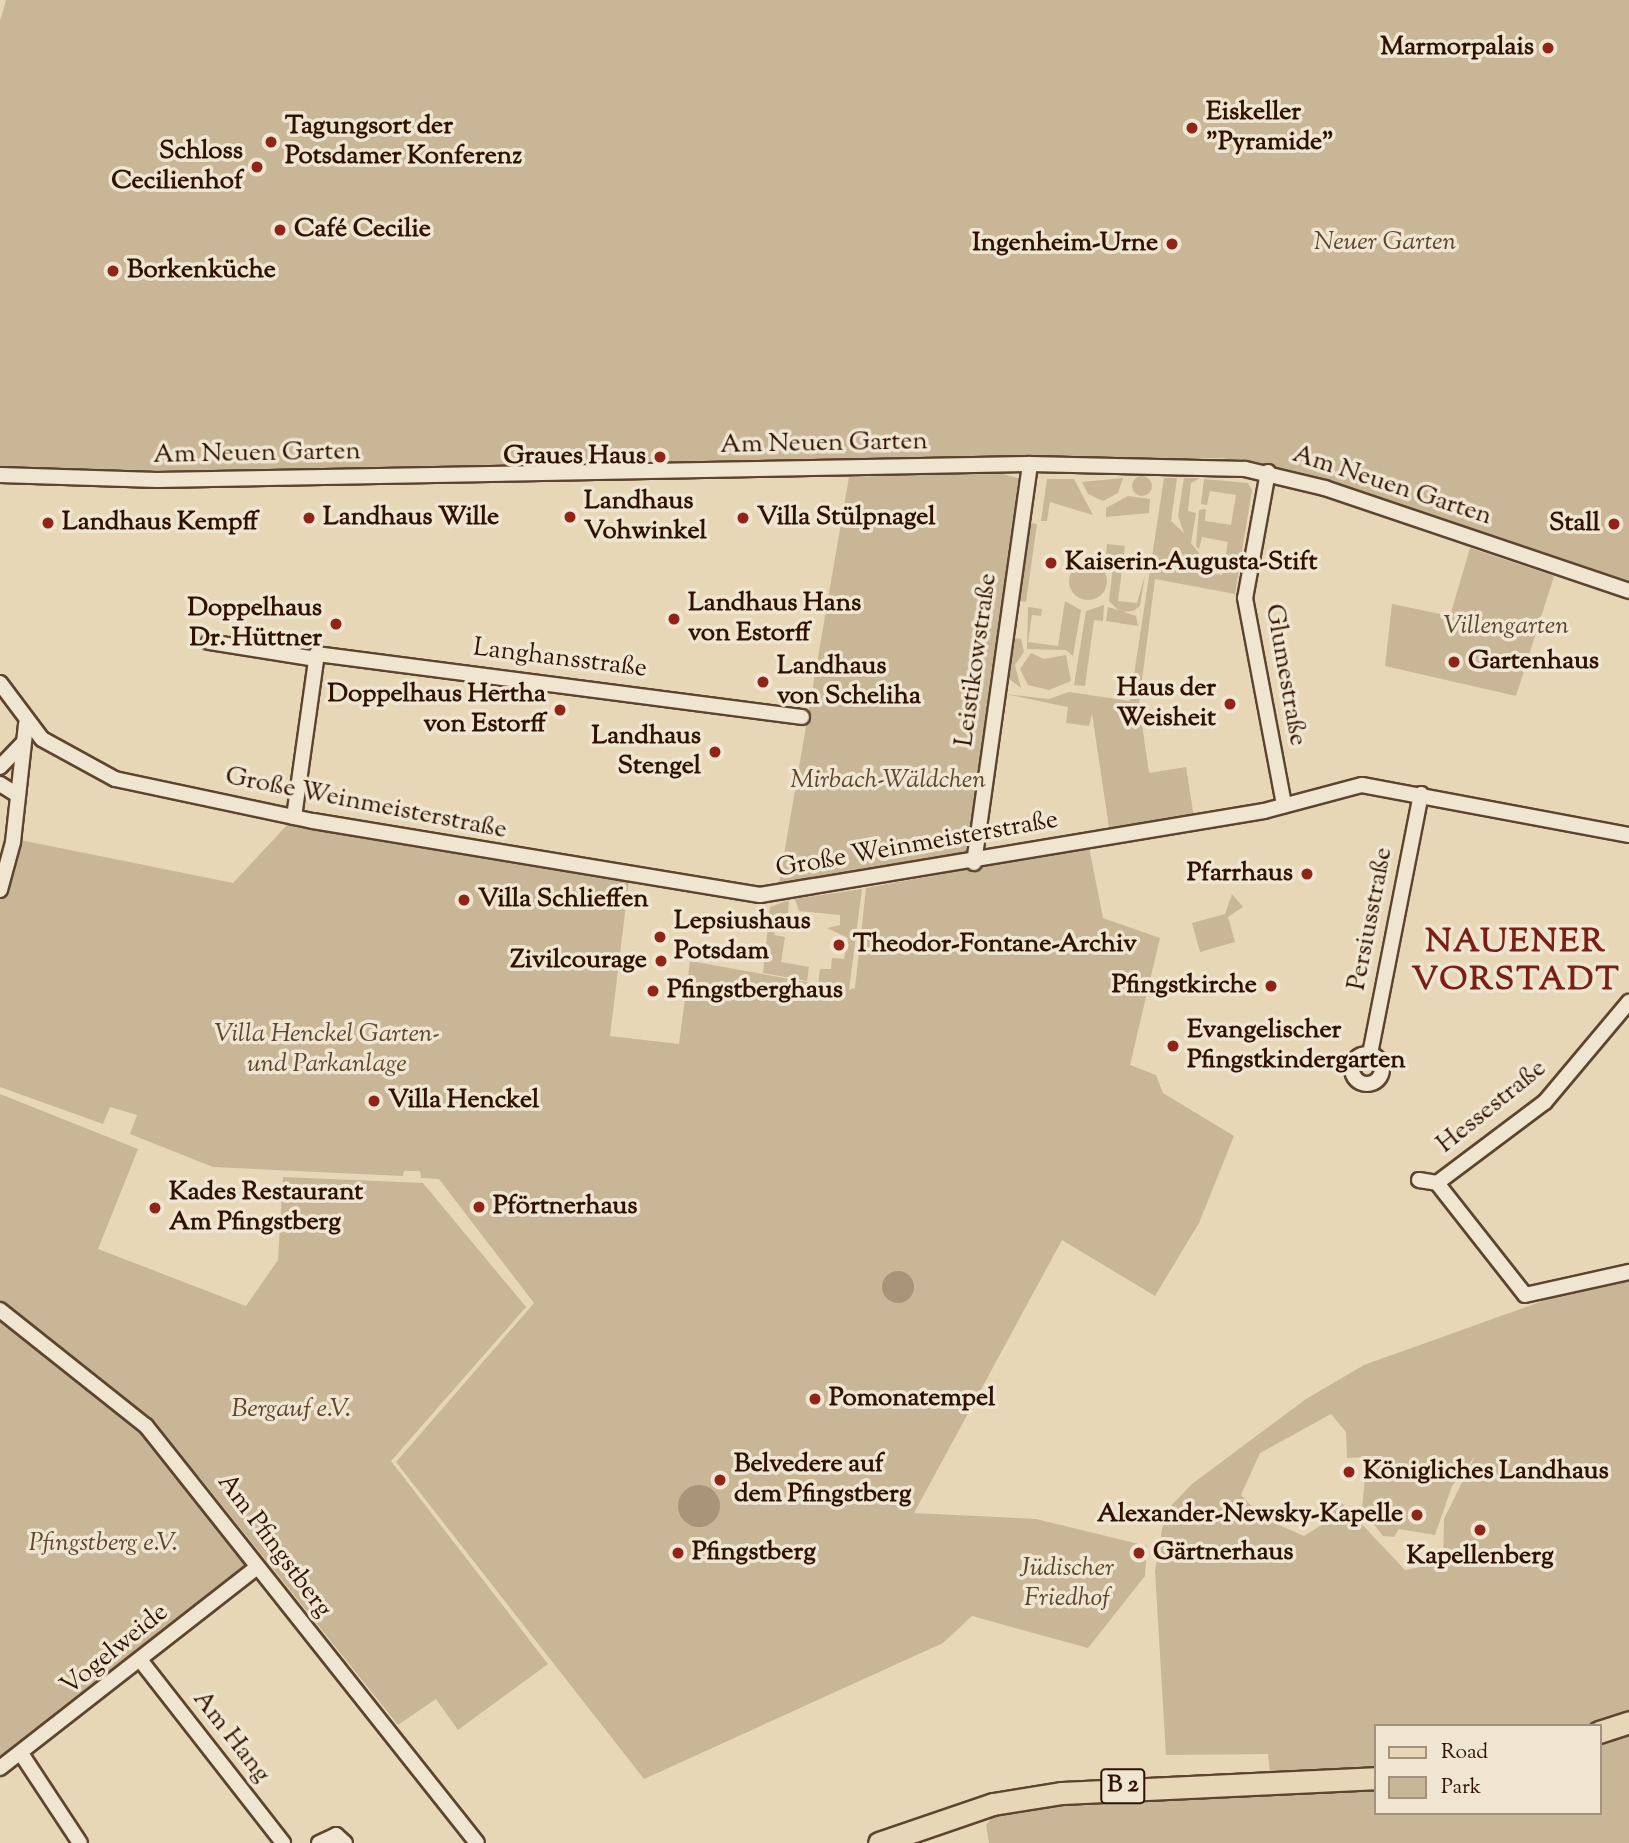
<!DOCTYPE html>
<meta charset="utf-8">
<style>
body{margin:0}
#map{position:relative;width:1629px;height:1843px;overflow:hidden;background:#e7d7b6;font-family:"Sorts Mill Goudy",serif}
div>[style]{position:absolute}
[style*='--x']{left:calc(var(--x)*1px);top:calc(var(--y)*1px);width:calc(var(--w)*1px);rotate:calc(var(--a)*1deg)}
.green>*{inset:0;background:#c8b697}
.round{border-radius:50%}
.water>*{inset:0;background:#a89478}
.roads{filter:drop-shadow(2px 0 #5d442e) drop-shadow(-2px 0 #5d442e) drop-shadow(0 2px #5d442e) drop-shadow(0 -2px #5d442e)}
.street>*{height:14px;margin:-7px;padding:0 7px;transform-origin:7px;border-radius:7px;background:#efe5d0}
.street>.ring{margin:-7px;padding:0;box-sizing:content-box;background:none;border:14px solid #efe5d0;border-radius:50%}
.primary>*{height:21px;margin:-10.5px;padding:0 10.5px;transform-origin:10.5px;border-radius:10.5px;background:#e7d7b6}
.dots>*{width:19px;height:19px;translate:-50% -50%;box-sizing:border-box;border:4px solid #efe5d0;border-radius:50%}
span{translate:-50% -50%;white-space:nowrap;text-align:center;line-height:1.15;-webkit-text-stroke:7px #efe5d0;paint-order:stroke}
.shield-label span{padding:2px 5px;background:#efe5d0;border:2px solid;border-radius:5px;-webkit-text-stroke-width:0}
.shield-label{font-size:24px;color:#2f1300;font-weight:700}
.poi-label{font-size:26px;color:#2f1300;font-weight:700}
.right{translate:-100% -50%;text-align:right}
.left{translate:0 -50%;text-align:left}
.park-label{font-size:26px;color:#5d442d;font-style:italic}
.street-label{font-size:26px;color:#2f1300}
.district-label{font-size:33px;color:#7a1f14;font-weight:700;letter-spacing:2px}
.legend{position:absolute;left:1374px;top:1724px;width:228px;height:91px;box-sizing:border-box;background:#efe5d0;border:2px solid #a2917d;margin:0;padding:9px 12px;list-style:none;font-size:21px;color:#2f1300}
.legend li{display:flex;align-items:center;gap:14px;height:35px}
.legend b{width:35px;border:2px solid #a2917d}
</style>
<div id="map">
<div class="green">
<div style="clip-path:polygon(6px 0,1629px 0,1629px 581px,1326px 479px,1223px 458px,150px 477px,0 468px,0 21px)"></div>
<div style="clip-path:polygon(996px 472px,1021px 479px,968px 857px,777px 895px,849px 477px)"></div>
<div class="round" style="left:1132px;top:476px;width:20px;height:20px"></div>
<div style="clip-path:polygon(1123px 478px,1118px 493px,1103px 501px,1088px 494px,1082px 482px)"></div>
<div style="clip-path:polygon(1164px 478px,1177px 478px,1171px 521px,1184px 533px,1178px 516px,1184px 478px,1200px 478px,1191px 483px,1188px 511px,1196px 513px,1191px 543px,1199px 553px,1196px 571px,1222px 575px,1228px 542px,1202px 537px,1199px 549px,1196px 546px,1199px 510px,1206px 509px,1205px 521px,1231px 525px,1236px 495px,1210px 491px,1207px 505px,1201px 504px,1204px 479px,1248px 483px,1252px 490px,1235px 594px,1155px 579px,1139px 703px,1149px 773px,1186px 767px,1194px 818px,1110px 834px,1092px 714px,1089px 726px,1066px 723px,1068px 707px,1005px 694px,1049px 699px,1069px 692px,1130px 701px)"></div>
<div style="clip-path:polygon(1047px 479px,1074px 479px,1093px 515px,1050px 502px,1047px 521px,1041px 521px)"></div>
<div style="clip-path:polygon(1128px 496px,1150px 499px,1149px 513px,1106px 517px,1106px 508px)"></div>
<div style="clip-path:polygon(1031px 523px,1037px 524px,1026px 602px,1019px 601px)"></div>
<div style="clip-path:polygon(1107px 544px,1125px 546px,1118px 601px,1137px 603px,1145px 575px,1140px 606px,1133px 611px,1120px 612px,1109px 601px,1114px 558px,1106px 554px)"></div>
<div style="clip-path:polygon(1470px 548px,1554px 576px,1516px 696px,1385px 666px,1392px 604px,1450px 616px)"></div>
<div class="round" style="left:1069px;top:562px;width:38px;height:38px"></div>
<div style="clip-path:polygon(1065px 601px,1081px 610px,1073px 656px,1066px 650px,1027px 649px,1028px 607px,1042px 609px,1041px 616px,1032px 615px,1028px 642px,1058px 646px)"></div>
<div style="clip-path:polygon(1104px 605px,1103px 621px,1094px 620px,1085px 686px,1074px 685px,1086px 611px)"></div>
<div style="clip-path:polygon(1108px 607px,1136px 616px,1138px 626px,1106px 621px)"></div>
<div style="clip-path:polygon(1014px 638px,1021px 639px,1024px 652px,1015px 665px,1021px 688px,1008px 678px)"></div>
<div style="clip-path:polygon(1031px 653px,1044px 659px,1066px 655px,1071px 681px,1049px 690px,1028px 685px,1020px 669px)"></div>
<div style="clip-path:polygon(288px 824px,629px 880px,610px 1036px,679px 1044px,690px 961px,818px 984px,820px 969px,831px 969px,832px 958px,844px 959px,848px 938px,827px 928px,840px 925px,840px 915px,799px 911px,795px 899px,862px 889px,849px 990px,855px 988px,866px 888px,1089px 847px,1103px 918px,1160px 938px,1130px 1065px,1156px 1075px,1163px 1093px,1234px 1136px,1199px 1223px,1155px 1296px,1062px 1240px,914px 1513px,1036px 1519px,1147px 1546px,1145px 1576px,1088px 1648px,972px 1616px,943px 1643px,644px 1779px,396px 1462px,534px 1303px,439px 1179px,421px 1178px,420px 1171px,404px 1171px,403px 1176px,213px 1167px,130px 1134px,137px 1115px,110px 1107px,103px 1124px,0 1087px,0 897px,20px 840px,233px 883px)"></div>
<div style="clip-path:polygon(1232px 894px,1243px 907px,1228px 917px,1235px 942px,1200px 952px,1192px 923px,1225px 914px)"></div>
<div style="clip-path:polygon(789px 900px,787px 927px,776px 925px,774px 935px,785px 937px,781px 962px,809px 967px,807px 981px,763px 973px,770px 907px)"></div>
<div style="clip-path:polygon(0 1094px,138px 1149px,98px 1249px,246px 1306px,278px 1260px,283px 1177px,423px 1183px,526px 1307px,391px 1461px,548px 1664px,458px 1730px,436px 1699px,398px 1725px,201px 1479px,135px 1407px,0 1306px)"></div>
<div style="clip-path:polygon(evenodd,1629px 1280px,1629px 1843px,989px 1843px,986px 1825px,1006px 1801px,1271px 1783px,1268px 1754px,1166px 1755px,1155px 1571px,1165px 1512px,1192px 1484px,1306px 1399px,1364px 1365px,1551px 1298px,1629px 1280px,1331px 1414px,1346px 1432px,1347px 1458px,1367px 1457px,1362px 1509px,1383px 1536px,1394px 1537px,1399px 1529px,1435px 1535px,1452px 1486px,1475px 1456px,1444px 1519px,1443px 1563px,1405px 1570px,1341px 1502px,1331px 1503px,1331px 1519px,1304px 1536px,1263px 1518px,1241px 1495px,1260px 1453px,1331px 1414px,1629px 1280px,1375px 1726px,1599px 1726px,1599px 1813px,1375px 1813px,1375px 1726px)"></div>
<div style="clip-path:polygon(0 1317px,125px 1416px,186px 1482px,246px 1564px,0 1756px)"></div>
</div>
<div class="water">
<div class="round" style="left:882px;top:1271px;width:32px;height:32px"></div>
<div class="round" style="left:678px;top:1485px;width:42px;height:42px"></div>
</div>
<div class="roads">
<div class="street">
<div style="--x:1268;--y:472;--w:128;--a:100.3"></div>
<div style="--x:1245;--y:598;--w:211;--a:79.3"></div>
<div style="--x:0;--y:475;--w:157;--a:1.8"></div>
<div style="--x:157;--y:480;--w:873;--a:-1.05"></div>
<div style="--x:1030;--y:464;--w:215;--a:1.3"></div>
<div style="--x:1245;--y:469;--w:82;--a:13.4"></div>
<div style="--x:1325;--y:488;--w:321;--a:18.7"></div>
<div style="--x:209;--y:642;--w:108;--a:9"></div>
<div style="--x:0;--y:683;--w:70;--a:53.1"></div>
<div style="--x:42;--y:739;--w:83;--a:28.7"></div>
<div style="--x:115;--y:779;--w:202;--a:12"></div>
<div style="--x:313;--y:821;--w:453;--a:9.4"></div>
<div style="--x:760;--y:895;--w:511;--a:-9.46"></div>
<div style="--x:1264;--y:811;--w:101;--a:-14.9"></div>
<div style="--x:1362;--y:785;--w:272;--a:10.6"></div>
<div style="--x:0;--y:767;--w:32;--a:-46"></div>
<div style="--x:0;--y:784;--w:19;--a:32"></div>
<div style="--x:294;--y:817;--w:165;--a:-82"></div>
<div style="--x:317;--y:654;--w:489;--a:7.4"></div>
<div style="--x:974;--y:863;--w:403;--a:-82"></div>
<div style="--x:0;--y:890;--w:50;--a:-74.8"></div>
<div style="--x:13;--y:842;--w:119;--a:-83.7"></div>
<div style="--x:1370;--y:1054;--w:265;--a:-78.9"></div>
<div class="ring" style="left:1352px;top:1054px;width:16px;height:16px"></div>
<div style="--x:1419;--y:1180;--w:18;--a:9"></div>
<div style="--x:1437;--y:1183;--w:142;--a:51.8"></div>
<div style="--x:1525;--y:1295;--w:107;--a:-12.5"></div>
<div style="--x:1437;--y:1183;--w:135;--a:-36.9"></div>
<div style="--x:1545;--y:1102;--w:131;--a:-50"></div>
<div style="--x:0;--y:1310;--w:186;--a:38.5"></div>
<div style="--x:146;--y:1426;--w:532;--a:51.56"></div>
<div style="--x:141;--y:1661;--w:231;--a:52"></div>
<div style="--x:22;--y:1755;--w:105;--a:56.6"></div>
<div style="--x:0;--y:1768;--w:326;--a:-38"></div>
<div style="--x:319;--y:1843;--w:19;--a:-25"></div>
<div style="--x:336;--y:1835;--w:12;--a:42"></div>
</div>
<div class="primary">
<div style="--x:1599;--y:1732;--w:32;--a:-18"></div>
<div style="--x:879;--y:1843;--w:120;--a:-18.9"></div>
<div style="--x:993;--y:1804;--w:70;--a:-9.1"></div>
<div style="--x:1062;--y:1793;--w:313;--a:-2.7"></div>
</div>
</div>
<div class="dots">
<div style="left:1548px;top:48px;background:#8f2418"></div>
<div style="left:1192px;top:128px;background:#8f2418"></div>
<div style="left:271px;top:142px;background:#8f2418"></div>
<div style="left:257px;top:167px;background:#8f2418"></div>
<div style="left:280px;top:230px;background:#8f2418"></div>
<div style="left:1172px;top:244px;background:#8f2418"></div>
<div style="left:113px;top:271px;background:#8f2418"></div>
<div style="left:660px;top:457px;background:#8f2418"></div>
<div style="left:570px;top:517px;background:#8f2418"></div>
<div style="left:309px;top:518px;background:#8f2418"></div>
<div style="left:743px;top:518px;background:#8f2418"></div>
<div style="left:48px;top:523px;background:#8f2418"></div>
<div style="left:1614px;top:524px;background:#8f2418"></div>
<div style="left:1051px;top:563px;background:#8f2418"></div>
<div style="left:674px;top:619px;background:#8f2418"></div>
<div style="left:336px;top:624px;background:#8f2418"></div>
<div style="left:1454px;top:662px;background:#8f2418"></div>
<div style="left:763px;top:682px;background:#8f2418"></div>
<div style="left:1230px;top:704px;background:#8f2418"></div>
<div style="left:560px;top:710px;background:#8f2418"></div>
<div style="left:715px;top:752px;background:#8f2418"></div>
<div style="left:1307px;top:874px;background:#8f2418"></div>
<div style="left:464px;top:900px;background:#8f2418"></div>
<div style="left:660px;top:937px;background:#8f2418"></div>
<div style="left:839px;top:945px;background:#8f2418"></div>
<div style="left:661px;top:961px;background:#8f2418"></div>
<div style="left:1271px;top:986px;background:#8f2418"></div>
<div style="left:653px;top:991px;background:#8f2418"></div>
<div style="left:1173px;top:1046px;background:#8f2418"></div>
<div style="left:374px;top:1101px;background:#8f2418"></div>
<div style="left:479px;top:1207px;background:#8f2418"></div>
<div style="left:155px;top:1208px;background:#8f2418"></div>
<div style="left:815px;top:1399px;background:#8f2418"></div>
<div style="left:1349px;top:1472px;background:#8f2418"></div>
<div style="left:720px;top:1480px;background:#8f2418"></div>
<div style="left:1417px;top:1515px;background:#8f2418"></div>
<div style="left:1480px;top:1530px;background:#8f2418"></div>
<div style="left:678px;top:1553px;background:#8f2418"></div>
<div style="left:1139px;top:1553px;background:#8f2418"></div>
</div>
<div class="shield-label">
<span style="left:1123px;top:1786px">B 2</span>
</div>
<div class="poi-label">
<span class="right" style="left:1534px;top:48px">Marmorpalais</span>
<span class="left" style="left:1206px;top:128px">Eiskeller<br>"Pyramide"</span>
<span class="left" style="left:285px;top:142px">Tagungsort der<br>Potsdamer Konferenz</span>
<span class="right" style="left:243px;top:167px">Schloss<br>Cecilienhof</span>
<span class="left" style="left:294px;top:230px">Café Cecilie</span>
<span class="right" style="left:1158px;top:244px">Ingenheim-Urne</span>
<span class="left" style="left:127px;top:271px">Borkenküche</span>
<span class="right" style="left:646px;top:457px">Graues Haus</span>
<span class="left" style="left:584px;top:517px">Landhaus<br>Vohwinkel</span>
<span class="left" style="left:323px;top:518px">Landhaus Wille</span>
<span class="left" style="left:757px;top:518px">Villa Stülpnagel</span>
<span class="left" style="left:62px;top:523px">Landhaus Kempff</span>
<span class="right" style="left:1600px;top:524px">Stall</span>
<span class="left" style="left:1065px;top:563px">Kaiserin-Augusta-Stift</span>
<span class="left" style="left:688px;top:619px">Landhaus Hans<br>von Estorff</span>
<span class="right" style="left:322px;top:624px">Doppelhaus<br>Dr. Hüttner</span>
<span class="left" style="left:1468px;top:662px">Gartenhaus</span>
<span class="left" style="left:777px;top:682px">Landhaus<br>von Scheliha</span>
<span class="right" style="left:1216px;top:704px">Haus der<br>Weisheit</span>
<span class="right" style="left:546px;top:710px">Doppelhaus Hertha<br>von Estorff</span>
<span class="right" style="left:701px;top:752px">Landhaus<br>Stengel</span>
<span class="right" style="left:1293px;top:874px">Pfarrhaus</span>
<span class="left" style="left:478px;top:900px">Villa Schlieffen</span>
<span class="left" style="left:674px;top:937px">Lepsiushaus<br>Potsdam</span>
<span class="left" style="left:853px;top:945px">Theodor-Fontane-Archiv</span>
<span class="right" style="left:647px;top:961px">Zivilcourage</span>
<span class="right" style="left:1257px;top:986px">Pfingstkirche</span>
<span class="left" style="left:667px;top:991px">Pfingstberghaus</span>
<span class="left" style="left:1187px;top:1046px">Evangelischer<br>Pfingstkindergarten</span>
<span class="left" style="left:388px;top:1101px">Villa Henckel</span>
<span class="left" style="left:169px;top:1208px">Kades Restaurant<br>Am Pfingstberg</span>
<span class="left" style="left:493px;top:1207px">Pförtnerhaus</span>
<span class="left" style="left:829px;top:1399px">Pomonatempel</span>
<span class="left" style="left:734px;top:1480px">Belvedere auf<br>dem Pfingstberg</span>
<span class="left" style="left:1363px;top:1472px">Königliches Landhaus</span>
<span class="right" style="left:1403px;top:1515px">Alexander-Newsky-Kapelle</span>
<span class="left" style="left:692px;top:1553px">Pfingstberg</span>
<span class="left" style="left:1153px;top:1553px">Gärtnerhaus</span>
<span style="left:1480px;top:1557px">Kapellenberg</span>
</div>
<div class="park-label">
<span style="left:1385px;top:243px">Neuer Garten</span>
<span style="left:1506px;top:627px">Villengarten</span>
<span style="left:888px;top:781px">Mirbach-Wäldchen</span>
<span style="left:327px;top:1050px">Villa Henckel Garten-<br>und Parkanlage</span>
<span style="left:291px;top:1410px">Bergauf e.V.</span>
<span style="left:103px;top:1544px">Pfingstberg e.V.</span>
<span style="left:1067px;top:1584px">Jüdischer<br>Friedhof</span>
</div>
<div class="street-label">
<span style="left:824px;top:444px;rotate:-1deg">Am Neuen Garten</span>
<span style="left:257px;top:454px;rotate:-1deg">Am Neuen Garten</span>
<span style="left:1392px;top:486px;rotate:18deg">Am Neuen Garten</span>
<span style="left:560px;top:659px;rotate:7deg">Langhansstraße</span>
<span style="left:977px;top:660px;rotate:-82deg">Leistikowstraße</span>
<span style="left:1285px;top:675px;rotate:80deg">Glumestraße</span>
<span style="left:366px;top:804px;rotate:11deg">Große Weinmeisterstraße</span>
<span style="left:917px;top:845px;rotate:-10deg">Große Weinmeisterstraße</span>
<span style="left:1371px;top:919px;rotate:-79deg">Persiusstraße</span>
<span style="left:1492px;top:1107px;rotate:-39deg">Hessestraße</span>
<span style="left:274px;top:1546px;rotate:53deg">Am Pfingstberg</span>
<span style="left:115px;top:1650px;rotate:-39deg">Vogelweide</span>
<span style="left:231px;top:1737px;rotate:52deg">Am Hang</span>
</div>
<div class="district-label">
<span style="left:1516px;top:963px">NAUENER<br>VORSTADT</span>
</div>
<ul class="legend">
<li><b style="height:9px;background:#e7d7b6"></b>Road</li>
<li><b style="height:19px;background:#c8b697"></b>Park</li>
</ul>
</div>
